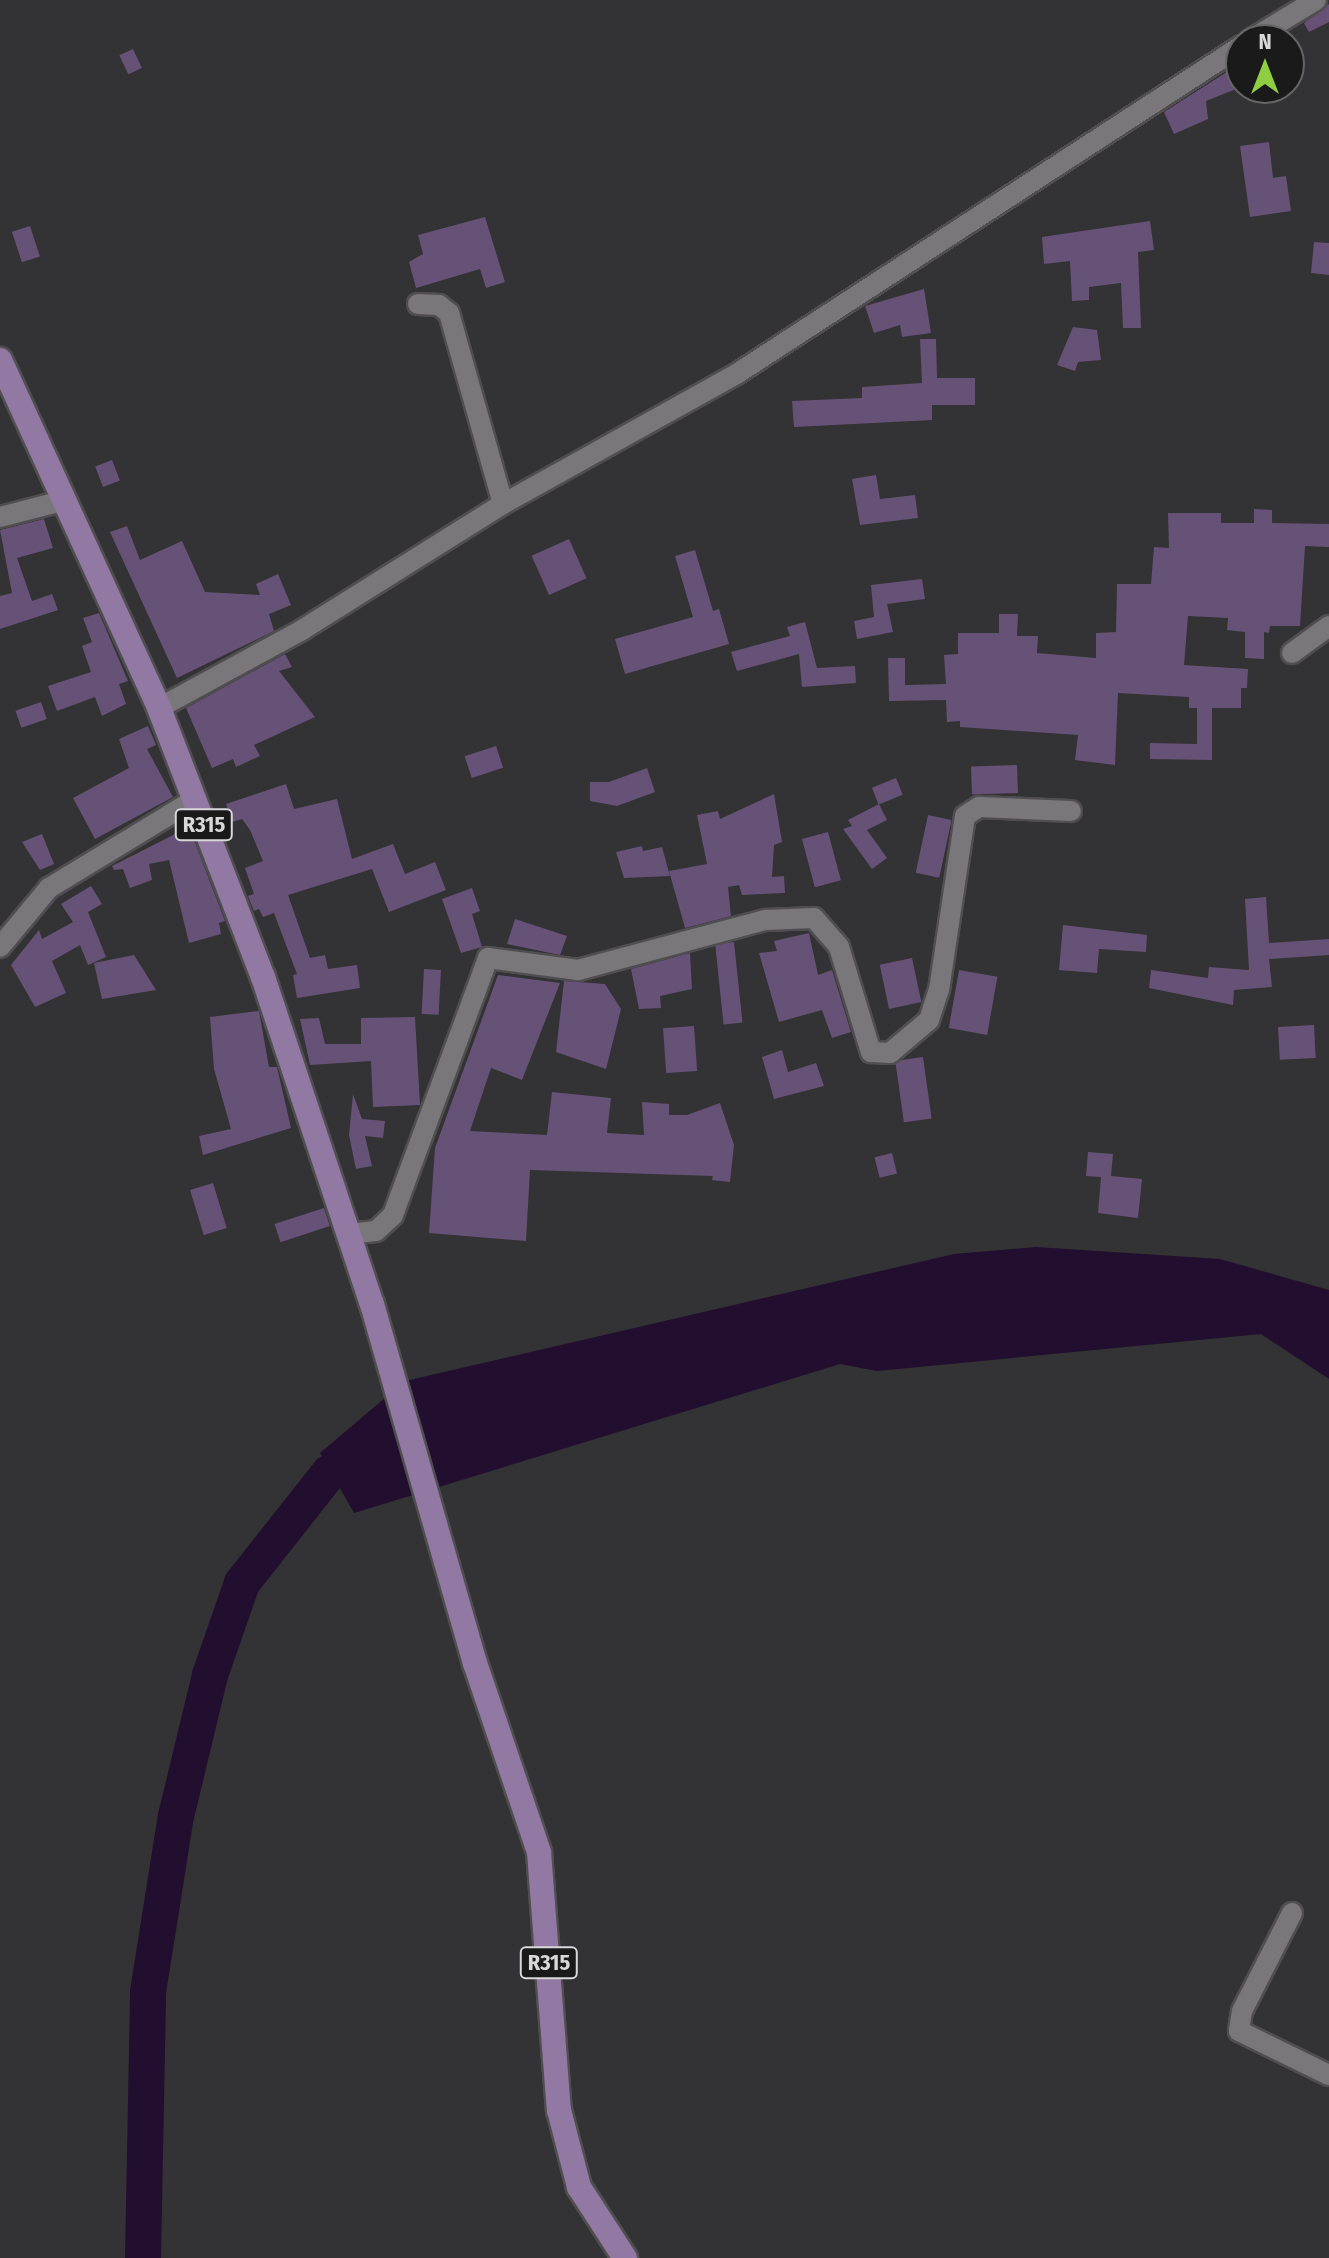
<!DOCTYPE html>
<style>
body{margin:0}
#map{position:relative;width:1329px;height:2258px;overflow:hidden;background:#333234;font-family:"Fira Sans Condensed",sans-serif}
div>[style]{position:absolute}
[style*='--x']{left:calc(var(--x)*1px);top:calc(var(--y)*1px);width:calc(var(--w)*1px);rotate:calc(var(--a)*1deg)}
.water>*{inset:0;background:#220f2f}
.river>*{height:36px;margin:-18px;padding:0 18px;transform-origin:18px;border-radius:18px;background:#220f2f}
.building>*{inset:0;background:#675277;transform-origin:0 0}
.roads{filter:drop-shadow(2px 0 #504e51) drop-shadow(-2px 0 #504e51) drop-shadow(0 2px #504e51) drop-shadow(0 -2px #504e51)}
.street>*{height:20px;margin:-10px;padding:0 10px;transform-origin:10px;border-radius:10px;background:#79777a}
.primary>*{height:24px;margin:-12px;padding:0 12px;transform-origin:12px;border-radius:12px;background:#9279a4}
span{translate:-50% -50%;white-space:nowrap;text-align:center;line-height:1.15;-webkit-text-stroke:8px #1a1a1b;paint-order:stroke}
.shield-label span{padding:2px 6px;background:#1a1a1b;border:2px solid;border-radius:6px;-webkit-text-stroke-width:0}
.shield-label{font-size:22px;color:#d9d8d9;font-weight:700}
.north{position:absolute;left:1225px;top:24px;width:80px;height:80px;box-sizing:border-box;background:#1a1a1b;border:2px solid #666667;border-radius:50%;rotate:0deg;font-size:22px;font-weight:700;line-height:32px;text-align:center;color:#d9d8d9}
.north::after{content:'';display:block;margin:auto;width:28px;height:36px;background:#8fcd42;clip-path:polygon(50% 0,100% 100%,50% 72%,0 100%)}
</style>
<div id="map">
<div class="water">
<div style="clip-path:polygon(1036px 1247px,1220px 1259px,1329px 1290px,1329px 1379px,1261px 1334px,877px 1371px,840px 1364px,354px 1513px,320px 1453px,405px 1381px,954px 1254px)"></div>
</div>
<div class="river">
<div style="--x:143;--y:2258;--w:266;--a:-88.9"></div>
<div style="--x:148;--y:1992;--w:178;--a:-81"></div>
<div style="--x:176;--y:1816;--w:145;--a:-76.4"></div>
<div style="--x:210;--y:1675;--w:97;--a:-70.8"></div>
<div style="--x:242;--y:1583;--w:140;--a:-51.7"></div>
<div style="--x:329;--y:1473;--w:48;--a:-22.2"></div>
</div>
<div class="building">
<div style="clip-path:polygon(1329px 4px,1329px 22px,1309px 32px,1304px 23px)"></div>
<div style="left:133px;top:49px;width:21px;height:15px;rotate:65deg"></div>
<div style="clip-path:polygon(1241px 63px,1241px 87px,1206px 101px,1208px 119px,1174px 134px,1164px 112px)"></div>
<div style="clip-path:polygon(1269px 142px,1273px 178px,1286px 176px,1291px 211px,1250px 217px,1240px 146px)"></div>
<div style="clip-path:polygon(485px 217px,505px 282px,486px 288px,480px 269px,416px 288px,409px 262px,423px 254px,418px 235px)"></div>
<div style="clip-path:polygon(1150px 221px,1154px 250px,1138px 252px,1141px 328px,1123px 328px,1121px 283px,1089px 287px,1089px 300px,1072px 301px,1070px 261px,1044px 264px,1042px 237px)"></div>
<div style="left:30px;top:226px;width:32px;height:19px;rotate:72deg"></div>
<div style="clip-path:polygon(1314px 242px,1329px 243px,1329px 275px,1311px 273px)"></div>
<div style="clip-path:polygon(924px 289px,931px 333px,902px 337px,900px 325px,874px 333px,865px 306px)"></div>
<div style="clip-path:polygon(1073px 327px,1097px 330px,1101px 360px,1078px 362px,1075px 371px,1057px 365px)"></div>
<div style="clip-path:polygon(920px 339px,936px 339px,937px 378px,975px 378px,975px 405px,932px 405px,932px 420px,794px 427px,792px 401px,862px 398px,862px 387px,922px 383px)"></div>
<div style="left:112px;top:460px;width:22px;height:18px;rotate:69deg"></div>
<div style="clip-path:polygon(876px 475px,880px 499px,915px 495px,918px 518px,860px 525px,852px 479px)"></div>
<div style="clip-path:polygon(1254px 509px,1272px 510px,1272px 523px,1329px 524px,1329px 547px,1305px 546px,1300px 626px,1270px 626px,1269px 633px,1264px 632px,1264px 659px,1245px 658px,1245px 632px,1227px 630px,1228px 618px,1188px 616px,1184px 665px,1248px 669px,1247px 688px,1241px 688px,1241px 708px,1212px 708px,1212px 760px,1150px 759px,1150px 743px,1197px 744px,1197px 708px,1189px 708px,1189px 697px,1118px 693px,1115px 765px,1075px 760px,1078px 735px,960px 727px,960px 721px,947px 722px,946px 700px,889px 701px,888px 658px,905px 658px,905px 685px,946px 684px,944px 655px,958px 654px,958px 633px,999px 633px,999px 614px,1018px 614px,1017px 636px,1038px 636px,1037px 653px,1096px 658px,1096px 633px,1116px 632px,1117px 584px,1151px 584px,1154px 547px,1169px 548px,1168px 513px,1221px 513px,1221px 523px,1254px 523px)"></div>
<div style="clip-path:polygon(44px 519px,53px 548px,17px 558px,32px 601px,52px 594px,58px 610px,0 629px,0 596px,12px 593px,0 530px)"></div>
<div style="clip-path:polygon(127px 526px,140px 560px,182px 541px,205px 592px,260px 595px,256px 584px,278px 574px,291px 605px,269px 614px,274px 631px,177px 678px,110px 532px)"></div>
<div style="left:569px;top:539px;width:43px;height:41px;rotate:66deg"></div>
<div style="clip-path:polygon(695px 550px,713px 611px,719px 609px,729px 644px,625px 674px,615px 639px,693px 617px,675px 556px)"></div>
<div style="clip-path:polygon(922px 579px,925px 599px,887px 604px,893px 632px,857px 639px,854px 621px,874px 617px,871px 585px)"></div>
<div style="clip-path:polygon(99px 613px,128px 681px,119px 684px,126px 704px,102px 716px,95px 697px,57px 711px,48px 686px,91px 672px,82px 646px,92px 642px,83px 618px)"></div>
<div style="clip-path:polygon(805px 622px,817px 668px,855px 666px,856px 683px,802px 687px,799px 654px,737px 671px,731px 652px,790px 636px,787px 627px)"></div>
<div style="clip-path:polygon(285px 654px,292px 667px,279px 671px,315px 717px,254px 745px,260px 756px,236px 767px,233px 759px,212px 768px,186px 708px)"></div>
<div style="left:41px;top:702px;width:18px;height:27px;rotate:71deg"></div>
<div style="clip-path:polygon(148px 726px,156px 745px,147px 749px,173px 797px,95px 839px,73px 798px,129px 768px,119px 739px)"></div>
<div style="left:496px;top:746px;width:23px;height:33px;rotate:72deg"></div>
<div style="left:1017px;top:765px;width:28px;height:46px;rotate:88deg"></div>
<div style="clip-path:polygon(647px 768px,655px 792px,617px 806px,590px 801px,590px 782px,609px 782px)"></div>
<div style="left:896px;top:778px;width:18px;height:26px;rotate:68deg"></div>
<div style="clip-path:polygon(286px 784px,294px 809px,337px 799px,352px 859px,393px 844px,405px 874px,435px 862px,446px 890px,389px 912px,372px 869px,288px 895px,310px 958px,325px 955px,328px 969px,357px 965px,360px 988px,297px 998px,293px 975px,297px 974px,274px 913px,263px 917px,259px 909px,254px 911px,248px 896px,254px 894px,245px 868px,263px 861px,250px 830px,242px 819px,232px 822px,226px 804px)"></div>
<div style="clip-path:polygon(774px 794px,782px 842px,774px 845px,772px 877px,784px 876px,785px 893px,742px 895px,739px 885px,728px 887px,731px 916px,685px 928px,669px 871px,707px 864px,697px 815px,718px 811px,720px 819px)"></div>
<div style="clip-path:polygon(879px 804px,887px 820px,867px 830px,887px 858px,872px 869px,843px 829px,852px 826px,848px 820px)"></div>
<div style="left:928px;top:815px;width:24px;height:59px;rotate:12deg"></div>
<div style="clip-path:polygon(189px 827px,225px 921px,219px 923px,221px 934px,189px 943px,169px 860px,149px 864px,152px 880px,130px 888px,123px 869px,114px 870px,112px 866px)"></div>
<div style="left:828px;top:832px;width:50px;height:27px;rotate:75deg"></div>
<div style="clip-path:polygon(42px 834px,54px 864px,40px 870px,22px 842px)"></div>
<div style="clip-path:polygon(642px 846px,643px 851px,662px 847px,670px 876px,624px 878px,616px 852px)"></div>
<div style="clip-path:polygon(91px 886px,102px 904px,88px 912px,106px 957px,88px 965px,80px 945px,52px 961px,66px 993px,35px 1007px,11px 965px,39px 930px,42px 939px,73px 922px,61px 904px)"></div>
<div style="clip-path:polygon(472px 888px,480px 911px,472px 914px,482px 947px,461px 953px,442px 899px)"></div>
<div style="clip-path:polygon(1266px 897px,1269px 943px,1329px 939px,1329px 955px,1269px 959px,1272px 987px,1234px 990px,1233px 1005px,1149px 988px,1151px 970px,1208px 978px,1209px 967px,1249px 970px,1245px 899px)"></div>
<div style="clip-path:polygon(515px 919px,567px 936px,560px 955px,507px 944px)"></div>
<div style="clip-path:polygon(1063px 925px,1147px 935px,1146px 952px,1099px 949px,1097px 973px,1059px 970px)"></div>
<div style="clip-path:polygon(809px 933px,818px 975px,832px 970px,851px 1032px,832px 1038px,822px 1010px,779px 1022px,759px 953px,777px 951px,774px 941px)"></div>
<div style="left:734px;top:942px;width:81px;height:19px;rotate:84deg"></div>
<div style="clip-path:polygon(690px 953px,692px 989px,660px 996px,661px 1008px,639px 1009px,631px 969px)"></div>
<div style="clip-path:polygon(134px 955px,156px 990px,102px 999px,94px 963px)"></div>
<div style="left:912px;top:958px;width:45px;height:33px;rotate:78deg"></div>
<div style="left:424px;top:969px;width:17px;height:45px;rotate:3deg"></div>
<div style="left:959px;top:970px;width:39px;height:59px;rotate:10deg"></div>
<div style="clip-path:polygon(498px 975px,560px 983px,522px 1080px,491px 1068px,470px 1131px,547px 1135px,552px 1092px,611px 1098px,607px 1133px,644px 1135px,642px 1102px,669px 1104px,669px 1115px,687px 1115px,720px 1103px,734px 1145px,730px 1182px,712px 1180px,713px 1176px,530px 1170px,526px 1241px,429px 1233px,435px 1148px)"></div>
<div style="clip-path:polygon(564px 981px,605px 984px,621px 1009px,606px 1069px,556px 1052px)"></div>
<div style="clip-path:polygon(259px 1011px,269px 1067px,277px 1067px,291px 1128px,203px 1155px,199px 1136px,231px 1129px,214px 1069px,210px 1017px)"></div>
<div style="clip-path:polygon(415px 1017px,420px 1105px,373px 1107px,371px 1061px,310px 1065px,300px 1019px,319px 1018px,325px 1044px,361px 1044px,361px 1018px)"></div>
<div style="left:1314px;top:1025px;width:33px;height:36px;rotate:87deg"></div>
<div style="left:694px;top:1026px;width:45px;height:31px;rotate:86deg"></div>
<div style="clip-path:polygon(782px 1050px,788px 1072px,816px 1063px,824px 1086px,774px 1099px,762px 1057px)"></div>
<div style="left:923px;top:1057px;width:62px;height:28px;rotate:82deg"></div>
<div style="clip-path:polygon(353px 1094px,362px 1119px,385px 1121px,383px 1138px,365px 1136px,372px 1166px,356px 1169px,349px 1135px)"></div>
<div style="clip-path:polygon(1088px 1152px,1113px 1154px,1111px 1176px,1142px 1179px,1138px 1218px,1098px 1213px,1101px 1177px,1086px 1176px)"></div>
<div style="left:892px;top:1153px;width:21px;height:18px;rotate:76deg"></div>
<div style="left:213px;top:1183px;width:47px;height:24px;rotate:73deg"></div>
<div style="left:324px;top:1208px;width:19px;height:52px;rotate:72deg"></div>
</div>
<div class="roads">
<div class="street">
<div style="--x:1250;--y:40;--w:77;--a:-31.2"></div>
<div style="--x:418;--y:304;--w:21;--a:3"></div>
<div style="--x:439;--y:305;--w:13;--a:39"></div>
<div style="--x:449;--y:313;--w:198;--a:74.2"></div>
<div style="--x:0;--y:517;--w:64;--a:-14.5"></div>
<div style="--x:1292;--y:653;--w:46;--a:-36.1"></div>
<div style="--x:159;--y:708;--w:163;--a:-28.6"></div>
<div style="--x:302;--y:630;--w:237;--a:-32.1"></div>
<div style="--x:503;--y:504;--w:269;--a:-29.1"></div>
<div style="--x:738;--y:373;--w:600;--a:-33.03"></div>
<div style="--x:0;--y:947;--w:77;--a:-50.3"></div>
<div style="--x:49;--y:888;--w:170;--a:-31.3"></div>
<div style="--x:347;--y:1234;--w:29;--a:-6"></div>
<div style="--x:376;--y:1231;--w:23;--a:-43"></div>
<div style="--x:393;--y:1215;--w:274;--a:-69.7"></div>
<div style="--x:488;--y:958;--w:91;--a:7.6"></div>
<div style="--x:578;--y:970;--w:194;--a:-15"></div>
<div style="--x:765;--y:920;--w:49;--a:-2.3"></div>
<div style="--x:814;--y:918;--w:38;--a:49"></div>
<div style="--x:839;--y:947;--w:110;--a:73.1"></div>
<div style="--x:871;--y:1052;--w:19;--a:3"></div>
<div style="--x:890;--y:1053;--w:51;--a:-40.2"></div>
<div style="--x:929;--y:1020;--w:32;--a:-72"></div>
<div style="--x:939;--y:990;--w:176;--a:-81.5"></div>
<div style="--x:965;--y:816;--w:17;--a:-33"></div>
<div style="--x:979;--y:807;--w:92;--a:2.5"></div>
<div style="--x:1292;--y:1913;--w:110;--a:117"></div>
<div style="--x:1242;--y:2011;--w:20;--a:99"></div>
<div style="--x:1239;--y:2031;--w:100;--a:26.1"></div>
</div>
<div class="primary">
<div style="--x:0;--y:360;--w:383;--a:65.4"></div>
<div style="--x:159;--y:708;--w:288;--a:68.9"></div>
<div style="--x:263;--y:977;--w:345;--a:71.6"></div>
<div style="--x:372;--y:1304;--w:373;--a:74"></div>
<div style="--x:475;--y:1663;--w:200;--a:71.3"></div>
<div style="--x:539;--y:1852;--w:259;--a:85.6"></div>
<div style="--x:559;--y:2110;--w:80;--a:75.4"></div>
<div style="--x:579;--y:2187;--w:85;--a:57.1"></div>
</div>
</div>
<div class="shield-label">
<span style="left:204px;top:825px">R315</span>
<span style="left:549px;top:1963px">R315</span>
</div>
<div class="north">N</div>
</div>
